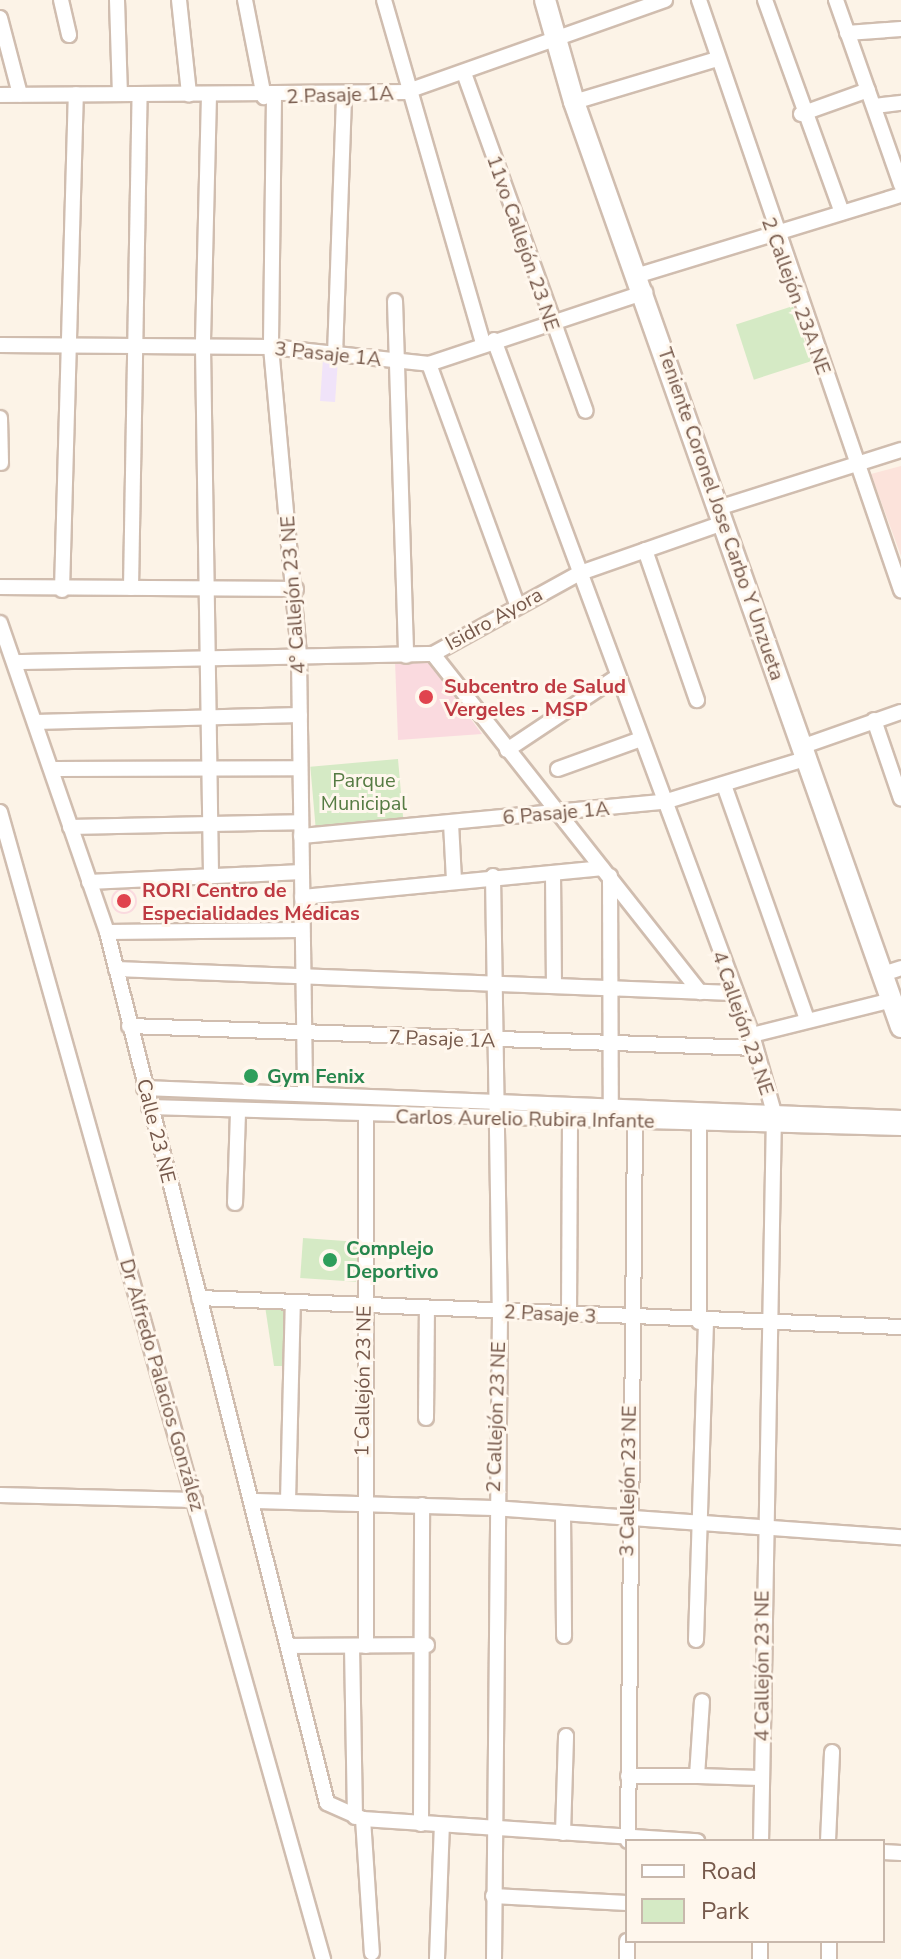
<!DOCTYPE html>
<meta charset="utf-8">
<style>
body{margin:0}
#map{position:relative;width:901px;height:1959px;overflow:hidden;background:#fcf3e7;font-family:"Nunito Sans",sans-serif}
div>[style]{position:absolute}
[style*='--x']{left:calc(var(--x)*1px);top:calc(var(--y)*1px);width:calc(var(--w)*1px);rotate:calc(var(--a)*1deg)}
.commercial>*{inset:0;background:#fce3db}
.education>*{inset:0;background:#f0e3f9;transform-origin:0 0}
.medical>*{inset:0;background:#fadadf}
.round{border-radius:50%}
.green>*{inset:0;background:#d5eac5;transform-origin:0 0}
.roads{filter:drop-shadow(2px 0 #d0bdaf) drop-shadow(-2px 0 #d0bdaf) drop-shadow(0 2px #d0bdaf) drop-shadow(0 -2px #d0bdaf)}
.street>*{height:14px;margin:-7px;padding:0 7px;transform-origin:7px;border-radius:7px;background:#fff}
.secondary>*{height:20px;margin:-10px;padding:0 10px;transform-origin:10px;border-radius:10px;background:#fff}
.dots>*{width:22px;height:22px;translate:-50% -50%;box-sizing:border-box;border:4px solid #fff7ed;border-radius:50%}
span{translate:-50% -50%;white-space:nowrap;text-align:center;line-height:1.15;-webkit-text-stroke:6px #fff7ed;paint-order:stroke}
.street-label{font-size:20px;color:#76594b}
.health-label{font-size:20px;color:#be3a42;font-weight:700}
.left{translate:0 -50%;text-align:left}
.park-label{font-size:20px;color:#567b43}
.leisure-label{font-size:20px;color:#27864d;font-weight:700}
.legend{position:absolute;left:625px;top:1839px;width:260px;height:104px;box-sizing:border-box;background:#fff7ed;border:2px solid #c8b8ac;margin:0;padding:10px 14px;list-style:none;font-size:24px;color:#76594b}
.legend li{display:flex;align-items:center;gap:16px;height:40px}
.legend b{width:40px;border:2px solid #c8b8ac}
</style>
<div id="map">
<div class="commercial">
<div style="clip-path:polygon(901px 466px,901px 556px,871px 474px)"></div>
</div>
<div class="education">
<div style="left:323px;top:359px;width:15px;height:42px;rotate:4deg"></div>
</div>
<div class="medical">
<div style="clip-path:polygon(426px 659px,482px 734px,398px 740px,395px 661px)"></div>
<div class="round" style="left:111px;top:888px;width:26px;height:26px"></div>
</div>
<div class="green">
<div style="left:793px;top:306px;width:58px;height:60px;rotate:72deg"></div>
<div style="left:398px;top:759px;width:63px;height:88px;rotate:85deg"></div>
<div style="left:303px;top:1238px;width:56px;height:40px;rotate:4deg"></div>
<div style="clip-path:polygon(265px 1306px,290px 1306px,289px 1366px,274px 1366px)"></div>
</div>
<div class="roads">
<div class="street">
<div style="--x:61;--y:0;--w:36;--a:77"></div>
<div style="--x:117;--y:0;--w:94;--a:88.2"></div>
<div style="--x:179;--y:0;--w:95;--a:83.9"></div>
<div style="--x:245;--y:0;--w:99;--a:78.9"></div>
<div style="--x:384;--y:0;--w:358;--a:73.9"></div>
<div style="--x:699;--y:0;--w:624;--a:71.1"></div>
<div style="--x:765;--y:0;--w:226;--a:70.1"></div>
<div style="--x:836;--y:0;--w:196;--a:70.6"></div>
<div style="--x:0;--y:18;--w:79;--a:75.3"></div>
<div style="--x:847;--y:33;--w:54;--a:-4.2"></div>
<div style="--x:464;--y:73;--w:359;--a:70.2"></div>
<div style="--x:0;--y:95;--w:405;--a:-0.4"></div>
<div style="--x:405;--y:92;--w:276;--a:-19.5"></div>
<div style="--x:209;--y:95;--w:252;--a:91.4"></div>
<div style="--x:203;--y:347;--w:527;--a:89.13"></div>
<div style="--x:274;--y:97;--w:250;--a:90.7"></div>
<div style="--x:271;--y:347;--w:311;--a:84.8"></div>
<div style="--x:299;--y:657;--w:437;--a:89.2"></div>
<div style="--x:574;--y:102;--w:146;--a:-16.7"></div>
<div style="--x:875;--y:106;--w:26;--a:-7"></div>
<div style="--x:801;--y:114;--w:71;--a:-19.7"></div>
<div style="--x:639;--y:275;--w:274;--a:-17"></div>
<div style="--x:395;--y:301;--w:355;--a:88.2"></div>
<div style="--x:494;--y:340;--w:741;--a:69.63"></div>
<div style="--x:752;--y:1035;--w:81;--a:74.2"></div>
<div style="--x:774;--y:1113;--w:728;--a:91.02"></div>
<div style="--x:0;--y:345;--w:271;--a:0.4"></div>
<div style="--x:271;--y:347;--w:159;--a:6.1"></div>
<div style="--x:429;--y:364;--w:228;--a:-18.4"></div>
<div style="--x:335;--y:355;--w:260;--a:-88"></div>
<div style="--x:429;--y:364;--w:257;--a:69.9"></div>
<div style="--x:0;--y:418;--w:45;--a:88.7"></div>
<div style="--x:718;--y:508;--w:192;--a:-17.6"></div>
<div style="--x:645;--y:550;--w:159;--a:70.9"></div>
<div style="--x:0;--y:587;--w:296;--a:0.4"></div>
<div style="--x:131;--y:588;--w:494;--a:-89"></div>
<div style="--x:62;--y:590;--w:496;--a:-88.4"></div>
<div style="--x:0;--y:623;--w:327;--a:70.9"></div>
<div style="--x:107;--y:932;--w:898;--a:75.82"></div>
<div style="--x:327;--y:1803;--w:39;--a:24"></div>
<div style="--x:363;--y:1819;--w:335;--a:3.8"></div>
<div style="--x:433;--y:654;--w:431;--a:51.7"></div>
<div style="--x:16;--y:662;--w:417;--a:-1.1"></div>
<div style="--x:433;--y:654;--w:168;--a:-28.9"></div>
<div style="--x:580;--y:573;--w:151;--a:-19.3"></div>
<div style="--x:874;--y:720;--w:83;--a:71.1"></div>
<div style="--x:35;--y:722;--w:265;--a:-1.5"></div>
<div style="--x:801;--y:747;--w:106;--a:-19.3"></div>
<div style="--x:507;--y:750;--w:133;--a:-33.7"></div>
<div style="--x:53;--y:769;--w:247;--a:-0.2"></div>
<div style="--x:558;--y:769;--w:88;--a:-19.9"></div>
<div style="--x:724;--y:785;--w:248;--a:70.5"></div>
<div style="--x:0;--y:812;--w:1192;--a:74.27"></div>
<div style="--x:451;--y:823;--w:57;--a:87"></div>
<div style="--x:70;--y:827;--w:231;--a:-1.2"></div>
<div style="--x:301;--y:836;--w:365;--a:-5.4"></div>
<div style="--x:664;--y:802;--w:147;--a:-17"></div>
<div style="--x:553;--y:873;--w:111;--a:89.5"></div>
<div style="--x:493;--y:876;--w:436;--a:89.1"></div>
<div style="--x:500;--y:1312;--w:647;--a:90.53"></div>
<div style="--x:610;--y:876;--w:230;--a:89.8"></div>
<div style="--x:89;--y:882;--w:213;--a:-2.7"></div>
<div style="--x:302;--y:897;--w:301;--a:-5.5"></div>
<div style="--x:107;--y:932;--w:195;--a:-0.6"></div>
<div style="--x:116;--y:969;--w:617;--a:2.23"></div>
<div style="--x:883;--y:974;--w:19;--a:-18"></div>
<div style="--x:129;--y:1026;--w:626;--a:2.01"></div>
<div style="--x:752;--y:1035;--w:144;--a:-14"></div>
<div style="--x:144;--y:1088;--w:758;--a:2.27"></div>
<div style="--x:149;--y:1107;--w:752;--a:1.6"></div>
<div style="--x:366;--y:1116;--w:530;--a:90"></div>
<div style="--x:235;--y:1203;--w:92;--a:-88.1"></div>
<div style="--x:199;--y:1298;--w:703;--a:2.37"></div>
<div style="--x:569;--y:1315;--w:196;--a:-89.7"></div>
<div style="--x:699;--y:1322;--w:199;--a:-90"></div>
<div style="--x:426;--y:1418;--w:110;--a:-89.5"></div>
<div style="--x:0;--y:1495;--w:195;--a:1.5"></div>
<div style="--x:256;--y:1501;--w:237;--a:1.7"></div>
<div style="--x:493;--y:1508;--w:409;--a:4.1"></div>
<div style="--x:288;--y:1501;--w:199;--a:-88.6"></div>
<div style="--x:563;--y:1514;--w:122;--a:89.5"></div>
<div style="--x:696;--y:1640;--w:318;--a:-88.2"></div>
<div style="--x:291;--y:1646;--w:136;--a:-0.4"></div>
<div style="--x:352;--y:1646;--w:171;--a:89"></div>
<div style="--x:628;--y:1776;--w:69;--a:0"></div>
<div style="--x:697;--y:1776;--w:75;--a:-86.2"></div>
<div style="--x:697;--y:1776;--w:64;--a:1.8"></div>
<div style="--x:363;--y:1819;--w:134;--a:86.2"></div>
<div style="--x:421;--y:1824;--w:319;--a:-89.8"></div>
<div style="--x:563;--y:1833;--w:97;--a:-88.2"></div>
<div style="--x:628;--y:1841;--w:720;--a:-89.44"></div>
<div style="--x:828;--y:1841;--w:89;--a:-87.4"></div>
<div style="--x:883;--y:1852;--w:18;--a:3"></div>
<div style="--x:493;--y:1896;--w:134;--a:3"></div>
<div style="--x:437;--y:1959;--w:134;--a:-87.9"></div>
<div style="--x:627;--y:1959;--w:18;--a:-90"></div>
<div style="--x:760;--y:1959;--w:18;--a:-90"></div>
<div style="--x:829;--y:1959;--w:18;--a:-90"></div>
</div>
<div class="secondary">
<div style="--x:545;--y:0;--w:106;--a:74.1"></div>
<div style="--x:574;--y:102;--w:981;--a:70.53"></div>
</div>
</div>
<div class="dots">
<div style="left:426px;top:697px;background:#e0444e"></div>
<div style="left:124px;top:901px;background:#e0444e"></div>
<div style="left:251px;top:1076px;background:#2e9e5b"></div>
<div style="left:330px;top:1260px;background:#2e9e5b"></div>
</div>
<div class="street-label">
<span style="left:340px;top:95px;rotate:-2deg">2 Pasaje 1A</span>
<span style="left:523px;top:243px;rotate:71deg">11vo Callejón 23 NE</span>
<span style="left:796px;top:296px;rotate:70deg">2 Callejón 23A NE</span>
<span style="left:328px;top:354px;rotate:6deg">3 Pasaje 1A</span>
<span style="left:721px;top:514px;rotate:71deg">Teniente Coronel Jose Carbo Y Unzueta</span>
<span style="left:293px;top:595px;rotate:-94deg">4° Callejón 23 NE</span>
<span style="left:494px;top:619px;rotate:-29deg">Isidro Ayora</span>
<span style="left:556px;top:813px;rotate:-5deg">6 Pasaje 1A</span>
<span style="left:743px;top:1023px;rotate:71deg">4 Callejón 23 NE</span>
<span style="left:442px;top:1039px;rotate:2deg">7 Pasaje 1A</span>
<span style="left:525px;top:1119px;rotate:1deg">Carlos Aurelio Rubira Infante</span>
<span style="left:156px;top:1131px;rotate:76deg">Calle 23 NE</span>
<span style="left:550px;top:1314px;rotate:3deg">2 Pasaje 3</span>
<span style="left:363px;top:1381px;rotate:-89deg">1 Callejón 23 NE</span>
<span style="left:162px;top:1385px;rotate:74deg">Dr Alfredo Palacios González</span>
<span style="left:496px;top:1417px;rotate:-88deg">2 Callejón 23 NE</span>
<span style="left:628px;top:1481px;rotate:-89deg">3 Callejón 23 NE</span>
<span style="left:762px;top:1666px;rotate:-90deg">4 Callejón 23 NE</span>
</div>
<div class="health-label">
<span class="left" style="left:444px;top:698px">Subcentro de Salud<br>Vergeles - MSP</span>
<span class="left" style="left:142px;top:902px">RORI Centro de<br>Especialidades Médicas</span>
</div>
<div class="park-label">
<span style="left:364px;top:792px">Parque<br>Municipal</span>
</div>
<div class="leisure-label">
<span class="left" style="left:267px;top:1076px">Gym Fenix</span>
<span class="left" style="left:346px;top:1260px">Complejo<br>Deportivo</span>
</div>
<ul class="legend">
<li><b style="height:10px;background:#fff"></b>Road</li>
<li><b style="height:22px;background:#d5eac5"></b>Park</li>
</ul>
</div>
